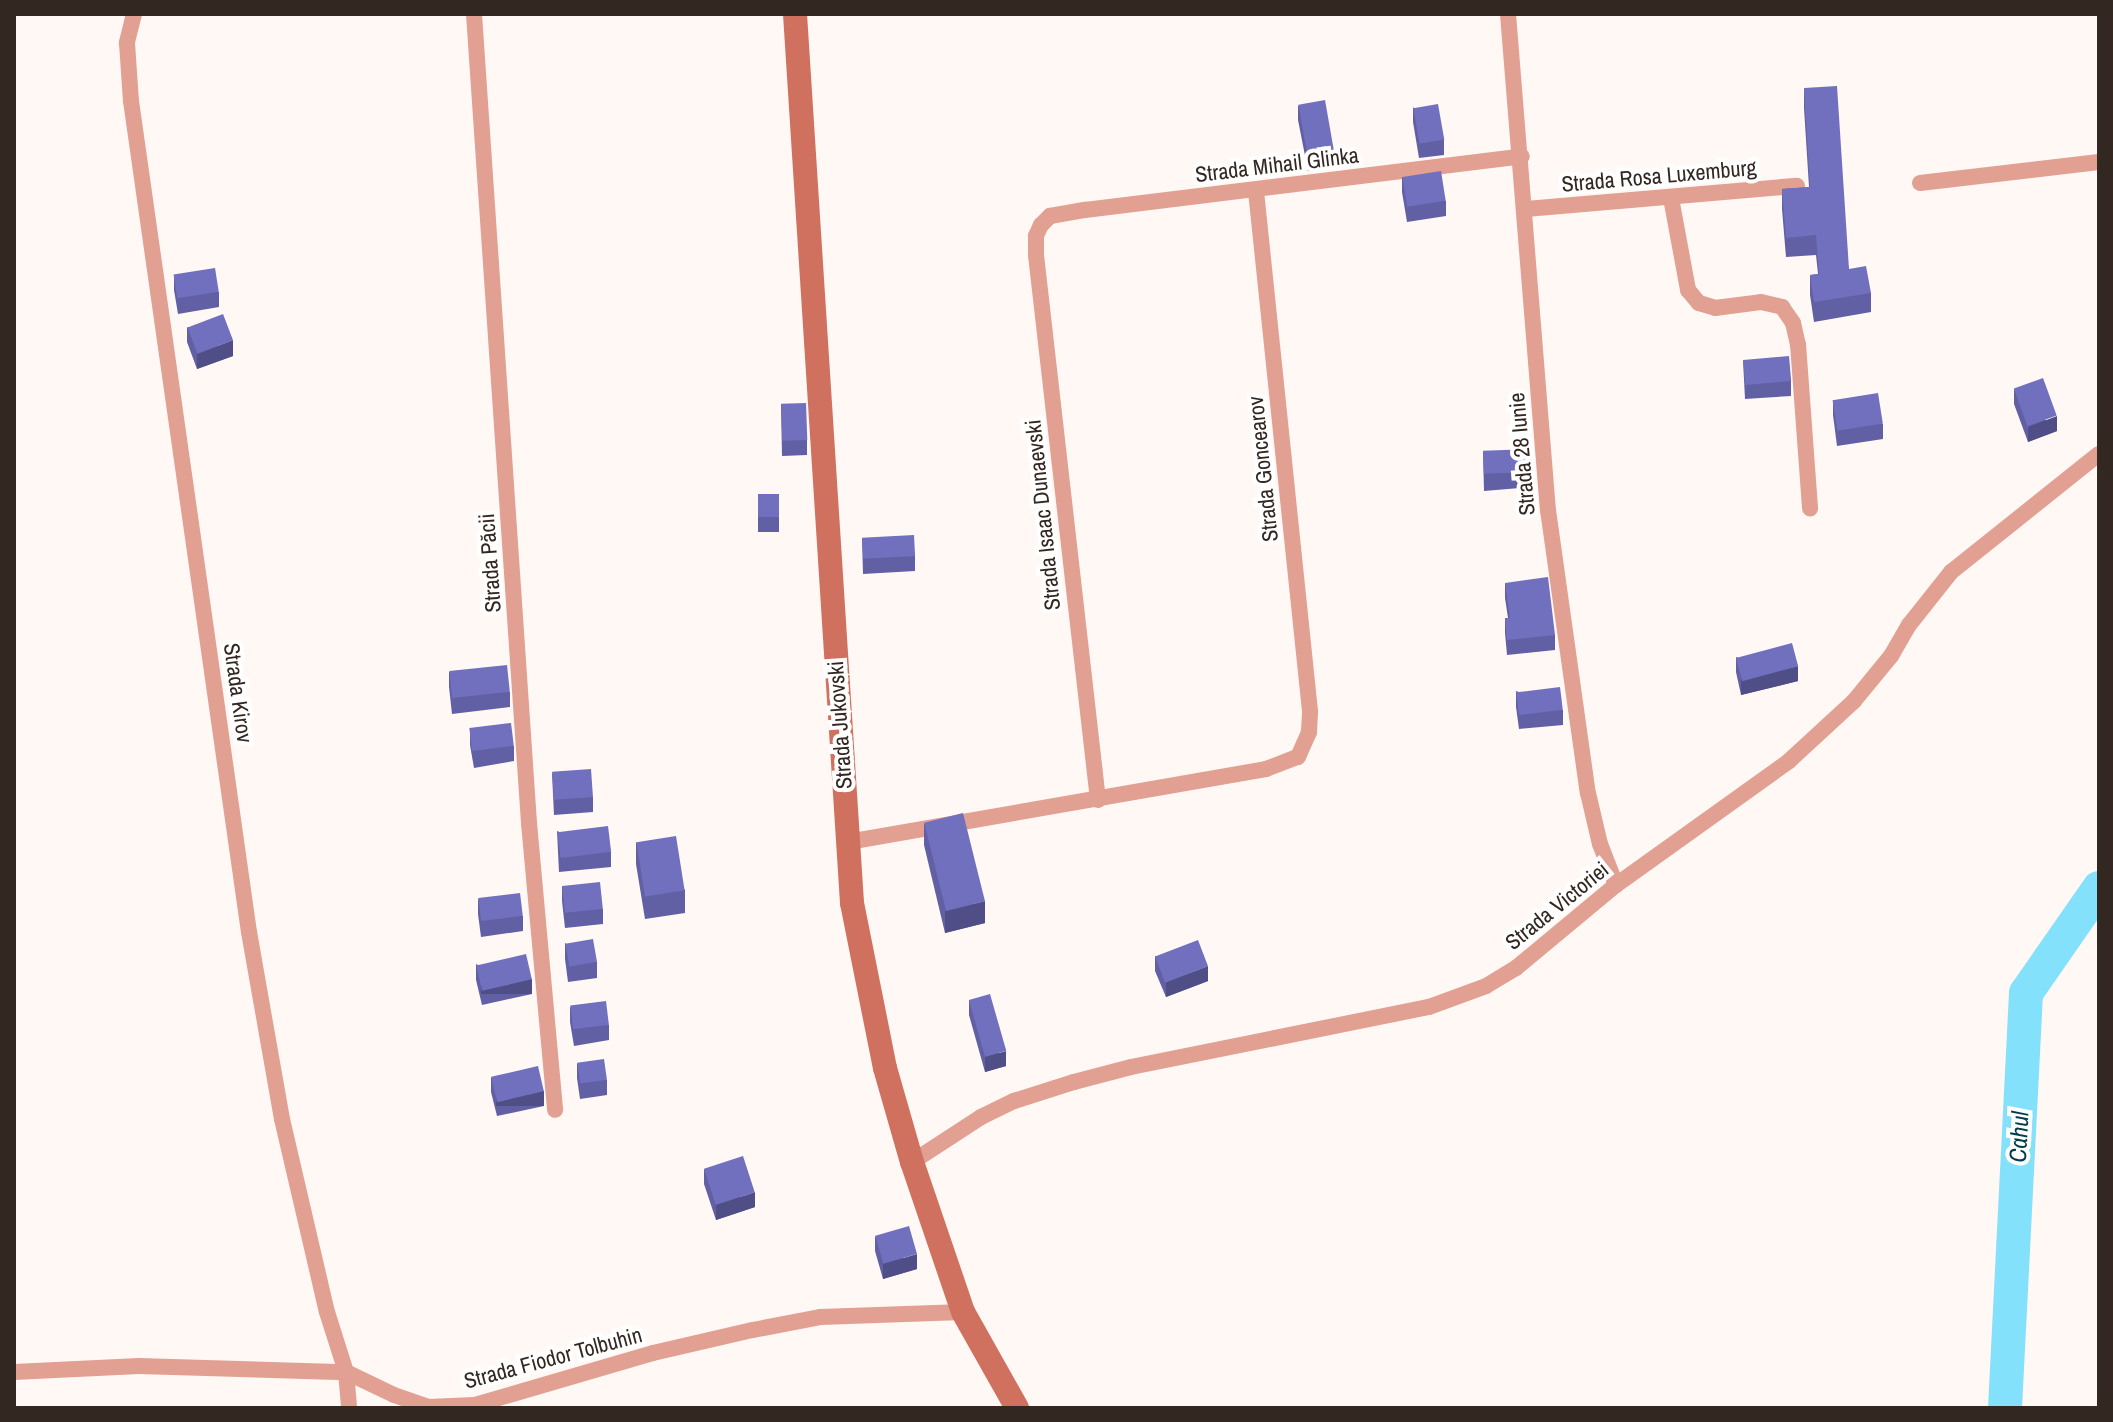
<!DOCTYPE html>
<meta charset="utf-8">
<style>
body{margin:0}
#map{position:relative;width:2113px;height:1422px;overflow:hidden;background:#fff8f5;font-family:"Archivo Narrow",sans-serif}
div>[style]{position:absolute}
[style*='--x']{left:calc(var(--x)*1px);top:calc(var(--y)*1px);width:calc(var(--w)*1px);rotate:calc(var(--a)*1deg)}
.river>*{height:34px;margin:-17px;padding:0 17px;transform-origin:17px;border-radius:17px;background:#84e1fc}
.minor>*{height:16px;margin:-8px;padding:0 8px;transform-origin:8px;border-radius:8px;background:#e1a092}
.secondary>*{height:24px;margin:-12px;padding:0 12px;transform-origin:12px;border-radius:12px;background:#d0715f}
.wall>*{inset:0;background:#6160a4;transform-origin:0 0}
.shaded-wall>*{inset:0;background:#4f4e86;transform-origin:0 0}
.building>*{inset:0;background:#7170bf;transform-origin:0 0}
span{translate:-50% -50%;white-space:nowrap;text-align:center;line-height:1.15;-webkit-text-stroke:8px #fff;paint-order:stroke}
.street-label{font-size:22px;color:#332721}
.water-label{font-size:24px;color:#003d4a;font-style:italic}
.frame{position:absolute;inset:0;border:16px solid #332721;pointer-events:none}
</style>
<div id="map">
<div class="river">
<div style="--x:2005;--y:1408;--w:416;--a:-87.1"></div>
<div style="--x:2026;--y:993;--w:128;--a:-55.2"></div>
</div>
<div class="minor">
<div style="--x:134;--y:14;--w:30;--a:104"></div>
<div style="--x:127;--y:43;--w:58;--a:86.1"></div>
<div style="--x:131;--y:101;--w:839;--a:81.92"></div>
<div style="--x:249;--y:932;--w:190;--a:80"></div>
<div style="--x:282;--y:1119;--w:198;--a:76.9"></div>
<div style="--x:327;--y:1312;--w:63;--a:72.4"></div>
<div style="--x:346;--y:1372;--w:36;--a:85"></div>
<div style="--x:474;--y:14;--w:811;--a:86.11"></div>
<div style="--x:529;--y:823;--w:288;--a:84.8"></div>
<div style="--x:1508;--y:14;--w:498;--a:85.4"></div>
<div style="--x:1548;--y:510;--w:286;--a:82"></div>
<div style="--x:1588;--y:793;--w:52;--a:76.8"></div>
<div style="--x:1600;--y:844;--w:44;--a:68.7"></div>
<div style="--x:1920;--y:183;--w:180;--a:-6.7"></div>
<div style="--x:1671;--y:198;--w:94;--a:79.5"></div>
<div style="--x:1688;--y:290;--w:17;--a:50"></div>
<div style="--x:1699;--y:303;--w:17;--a:17"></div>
<div style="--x:1715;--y:308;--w:46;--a:-7.4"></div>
<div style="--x:1761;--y:302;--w:22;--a:13"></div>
<div style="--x:1782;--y:307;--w:19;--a:55"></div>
<div style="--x:1793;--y:323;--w:22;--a:77"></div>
<div style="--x:1798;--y:344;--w:165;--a:85.8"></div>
<div style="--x:1526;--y:209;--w:272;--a:-4.9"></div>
<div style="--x:1098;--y:800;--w:549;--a:-96.49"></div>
<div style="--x:1036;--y:255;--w:19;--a:-90"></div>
<div style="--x:1036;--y:236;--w:12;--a:-66"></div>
<div style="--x:1041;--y:225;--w:13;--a:-45"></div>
<div style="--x:1050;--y:216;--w:36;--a:-10"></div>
<div style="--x:1085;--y:210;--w:440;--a:-7"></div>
<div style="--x:848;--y:842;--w:424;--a:-9.9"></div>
<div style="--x:1266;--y:769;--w:34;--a:-21"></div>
<div style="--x:1298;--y:757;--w:27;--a:-66"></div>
<div style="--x:1309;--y:732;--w:21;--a:-87"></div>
<div style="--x:1310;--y:711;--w:523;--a:-95.93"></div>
<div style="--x:912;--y:1162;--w:82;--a:-33.1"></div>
<div style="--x:981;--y:1117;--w:37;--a:-26"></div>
<div style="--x:1014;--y:1101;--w:63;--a:-17.6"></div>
<div style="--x:1074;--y:1082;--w:59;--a:-14.7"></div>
<div style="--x:1131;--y:1067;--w:304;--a:-11.4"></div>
<div style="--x:1429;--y:1007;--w:61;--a:-20.2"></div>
<div style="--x:1486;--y:986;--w:35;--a:-31"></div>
<div style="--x:1516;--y:968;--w:130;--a:-39.7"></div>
<div style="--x:1616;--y:885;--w:213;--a:-35.6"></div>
<div style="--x:1789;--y:761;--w:88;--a:-42.7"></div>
<div style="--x:1854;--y:701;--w:58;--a:-50.6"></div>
<div style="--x:1891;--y:656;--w:36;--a:-60"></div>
<div style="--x:1909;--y:625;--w:68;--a:-51.6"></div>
<div style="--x:1951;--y:572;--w:189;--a:-38.6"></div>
<div style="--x:14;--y:1372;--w:125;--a:-2.7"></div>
<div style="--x:139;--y:1366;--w:207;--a:1.7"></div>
<div style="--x:346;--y:1372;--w:53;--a:25.6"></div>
<div style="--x:394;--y:1395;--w:36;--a:19"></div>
<div style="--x:428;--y:1407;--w:47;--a:-2.4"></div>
<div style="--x:475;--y:1405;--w:185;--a:-16.3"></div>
<div style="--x:653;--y:1353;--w:103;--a:-13"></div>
<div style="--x:753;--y:1330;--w:68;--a:-11"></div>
<div style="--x:820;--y:1317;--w:143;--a:-2"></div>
</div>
<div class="secondary">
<div style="--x:795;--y:14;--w:891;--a:86.33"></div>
<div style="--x:852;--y:903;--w:168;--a:78.7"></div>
<div style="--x:885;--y:1068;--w:98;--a:74"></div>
<div style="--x:912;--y:1162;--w:158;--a:71.2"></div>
<div style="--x:963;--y:1312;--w:110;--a:60.6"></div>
</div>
<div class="wall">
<div style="clip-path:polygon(1804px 88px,1849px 269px,1871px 293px,1871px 312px,1814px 322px,1810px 295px,1810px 275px,1818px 274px,1816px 255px,1786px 257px,1782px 209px,1782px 189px,1809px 187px,1804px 108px)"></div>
<div style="clip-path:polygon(1298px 105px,1334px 153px,1334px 168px,1308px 171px,1298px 120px)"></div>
<div style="clip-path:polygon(1413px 107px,1444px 139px,1444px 155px,1419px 158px,1413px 122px)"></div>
<div style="clip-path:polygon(1402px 177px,1446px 201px,1446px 216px,1407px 222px,1402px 192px)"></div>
<div style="clip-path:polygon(174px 275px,219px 292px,219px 307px,178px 314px,174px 290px)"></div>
<div style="clip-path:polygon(187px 327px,233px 356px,197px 369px,187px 342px)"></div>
<div style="clip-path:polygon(1743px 360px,1791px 381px,1791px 396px,1745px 399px)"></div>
<div style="clip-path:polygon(2014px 389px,2057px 431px,2028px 442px,2014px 404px)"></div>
<div style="clip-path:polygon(1833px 400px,1883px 424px,1883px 439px,1837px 446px,1833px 415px)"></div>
<div style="clip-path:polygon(781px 404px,807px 440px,807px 455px,782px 456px)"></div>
<div style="clip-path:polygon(1483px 452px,1532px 472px,1532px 487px,1484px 491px)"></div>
<div style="left:758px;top:494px;width:21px;height:38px"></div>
<div style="clip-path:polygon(862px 538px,915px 556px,915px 571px,863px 574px)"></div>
<div style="clip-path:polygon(1505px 583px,1555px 635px,1555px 650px,1507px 655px,1505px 633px,1505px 618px,1508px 618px,1505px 598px)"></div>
<div style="clip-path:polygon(1736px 657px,1798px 681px,1741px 695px,1736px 672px)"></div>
<div style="clip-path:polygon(449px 672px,510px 692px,510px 707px,452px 714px,449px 687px)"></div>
<div style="clip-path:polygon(1516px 691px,1563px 710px,1563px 725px,1519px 729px,1516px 707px)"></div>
<div style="clip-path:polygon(470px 730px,514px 746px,514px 761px,474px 768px,470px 745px)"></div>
<div style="clip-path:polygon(552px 773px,593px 797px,593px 812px,554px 815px)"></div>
<div style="clip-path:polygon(924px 823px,985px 923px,945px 933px,924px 845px)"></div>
<div style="clip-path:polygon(557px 831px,611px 852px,611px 867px,559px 872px)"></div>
<div style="clip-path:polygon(636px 842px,685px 890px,685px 913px,645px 919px,636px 864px)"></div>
<div style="clip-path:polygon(562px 886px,603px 909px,603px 924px,565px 928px,562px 901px)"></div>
<div style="clip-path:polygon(478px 899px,523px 916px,523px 931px,481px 937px,478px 914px)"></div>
<div style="clip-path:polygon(565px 943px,597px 962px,597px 978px,568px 982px,565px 959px)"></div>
<div style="clip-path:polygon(1155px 956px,1208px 981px,1166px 997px,1155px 971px)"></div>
<div style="clip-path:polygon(476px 964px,532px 994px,482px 1005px,476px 980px)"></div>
<div style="clip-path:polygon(969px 1000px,1006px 1066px,985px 1072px,969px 1015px)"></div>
<div style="clip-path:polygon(570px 1007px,609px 1025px,609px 1040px,574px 1046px,570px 1022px)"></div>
<div style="clip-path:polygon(577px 1063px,607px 1080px,607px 1095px,580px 1099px,577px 1078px)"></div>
<div style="clip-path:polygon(491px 1077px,544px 1106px,497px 1116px,491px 1092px)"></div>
<div style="clip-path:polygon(704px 1169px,755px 1207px,716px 1220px,704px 1184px)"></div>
<div style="clip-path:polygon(875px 1236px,917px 1269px,883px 1279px,875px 1251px)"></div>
</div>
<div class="shaded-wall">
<div style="clip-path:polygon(233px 340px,233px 356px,197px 369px,197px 354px)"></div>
<div style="clip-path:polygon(2057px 416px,2057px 431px,2028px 442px,2028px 427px)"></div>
<div style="clip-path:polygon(1798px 666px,1798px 681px,1741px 695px,1741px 679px)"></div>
<div style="clip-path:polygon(985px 901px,985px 923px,945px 933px,945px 911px)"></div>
<div style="clip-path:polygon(1208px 966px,1208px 981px,1166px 997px,1166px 982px)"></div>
<div style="left:532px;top:979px;width:15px;height:51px;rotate:90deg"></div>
<div style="clip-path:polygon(1006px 1051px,1006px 1066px,985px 1072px,985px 1057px)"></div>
<div style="left:544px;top:1091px;width:15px;height:48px;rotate:90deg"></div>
<div style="clip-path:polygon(755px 1192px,755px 1207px,716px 1220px,716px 1205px)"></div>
<div style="clip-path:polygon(917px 1254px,917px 1269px,883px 1279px,883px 1264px)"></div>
</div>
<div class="building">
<div style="clip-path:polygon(1837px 86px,1849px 269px,1866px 266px,1871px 293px,1814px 302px,1810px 275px,1819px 274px,1816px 235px,1786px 238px,1782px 189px,1810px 187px,1804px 88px)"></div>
<div style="left:1325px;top:100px;width:54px;height:27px;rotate:80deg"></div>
<div style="left:1438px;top:104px;width:36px;height:25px;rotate:80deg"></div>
<div style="left:1441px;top:171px;width:30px;height:39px;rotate:81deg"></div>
<div style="left:215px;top:268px;width:24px;height:42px;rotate:81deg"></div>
<div style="left:223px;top:314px;width:28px;height:38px;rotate:69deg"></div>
<div style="left:1789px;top:356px;width:25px;height:46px;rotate:85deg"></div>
<div style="left:2043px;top:378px;width:40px;height:31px;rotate:70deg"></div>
<div style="left:1878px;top:393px;width:31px;height:46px;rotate:81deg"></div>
<div style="left:806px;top:403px;width:37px;height:25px;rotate:88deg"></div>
<div style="left:1531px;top:449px;width:23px;height:48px;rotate:88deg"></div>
<div style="left:758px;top:494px;width:21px;height:23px"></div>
<div style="left:914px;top:535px;width:21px;height:52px;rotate:87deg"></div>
<div style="clip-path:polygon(1548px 577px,1555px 635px,1507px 640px,1505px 618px,1510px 618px,1505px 583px)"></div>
<div style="left:1792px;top:643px;width:24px;height:58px;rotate:75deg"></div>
<div style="left:507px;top:665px;width:27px;height:58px;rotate:84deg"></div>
<div style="left:1560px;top:687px;width:23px;height:44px;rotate:83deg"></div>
<div style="left:511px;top:723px;width:23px;height:42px;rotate:83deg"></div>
<div style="left:591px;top:769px;width:28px;height:39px;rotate:86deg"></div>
<div style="left:963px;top:813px;width:91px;height:40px;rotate:76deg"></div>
<div style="left:608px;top:826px;width:26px;height:51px;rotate:83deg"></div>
<div style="left:676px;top:836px;width:55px;height:40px;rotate:81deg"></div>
<div style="left:600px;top:882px;width:27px;height:38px;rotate:84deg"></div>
<div style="left:520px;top:893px;width:23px;height:42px;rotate:83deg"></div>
<div style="left:593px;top:939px;width:23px;height:28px;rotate:80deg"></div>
<div style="left:1198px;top:940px;width:28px;height:46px;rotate:69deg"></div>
<div style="left:526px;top:954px;width:26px;height:51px;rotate:77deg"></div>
<div style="left:990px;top:994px;width:59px;height:22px;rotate:74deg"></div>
<div style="left:606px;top:1001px;width:24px;height:36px;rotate:83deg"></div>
<div style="left:604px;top:1059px;width:21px;height:27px;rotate:82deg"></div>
<div style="left:538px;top:1066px;width:26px;height:48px;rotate:77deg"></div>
<div style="left:743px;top:1156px;width:38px;height:41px;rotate:72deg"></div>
<div style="left:909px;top:1226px;width:29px;height:35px;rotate:74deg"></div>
</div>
<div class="street-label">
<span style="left:1277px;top:165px;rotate:-7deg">Strada Mihail Glinka</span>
<span style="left:1659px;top:176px;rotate:-5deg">Strada Rosa Luxemburg</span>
<span style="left:1522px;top:454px;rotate:-95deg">Strada 28 Iunie</span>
<span style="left:1263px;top:469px;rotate:-96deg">Strada Goncearov</span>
<span style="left:1043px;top:515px;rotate:-96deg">Strada Isaac Dunaevski</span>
<span style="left:490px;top:563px;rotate:-94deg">Strada Păcii</span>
<span style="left:238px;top:693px;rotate:82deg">Strada Kirov</span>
<span style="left:840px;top:725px;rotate:-94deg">Strada Jukovski</span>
<span style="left:1557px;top:906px;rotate:-39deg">Strada Victoriei</span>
<span style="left:553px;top:1358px;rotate:-15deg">Strada Fiodor Tolbuhin</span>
</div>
<div class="water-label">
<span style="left:2019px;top:1137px;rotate:-87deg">Cahul</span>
</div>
<div class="frame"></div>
</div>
